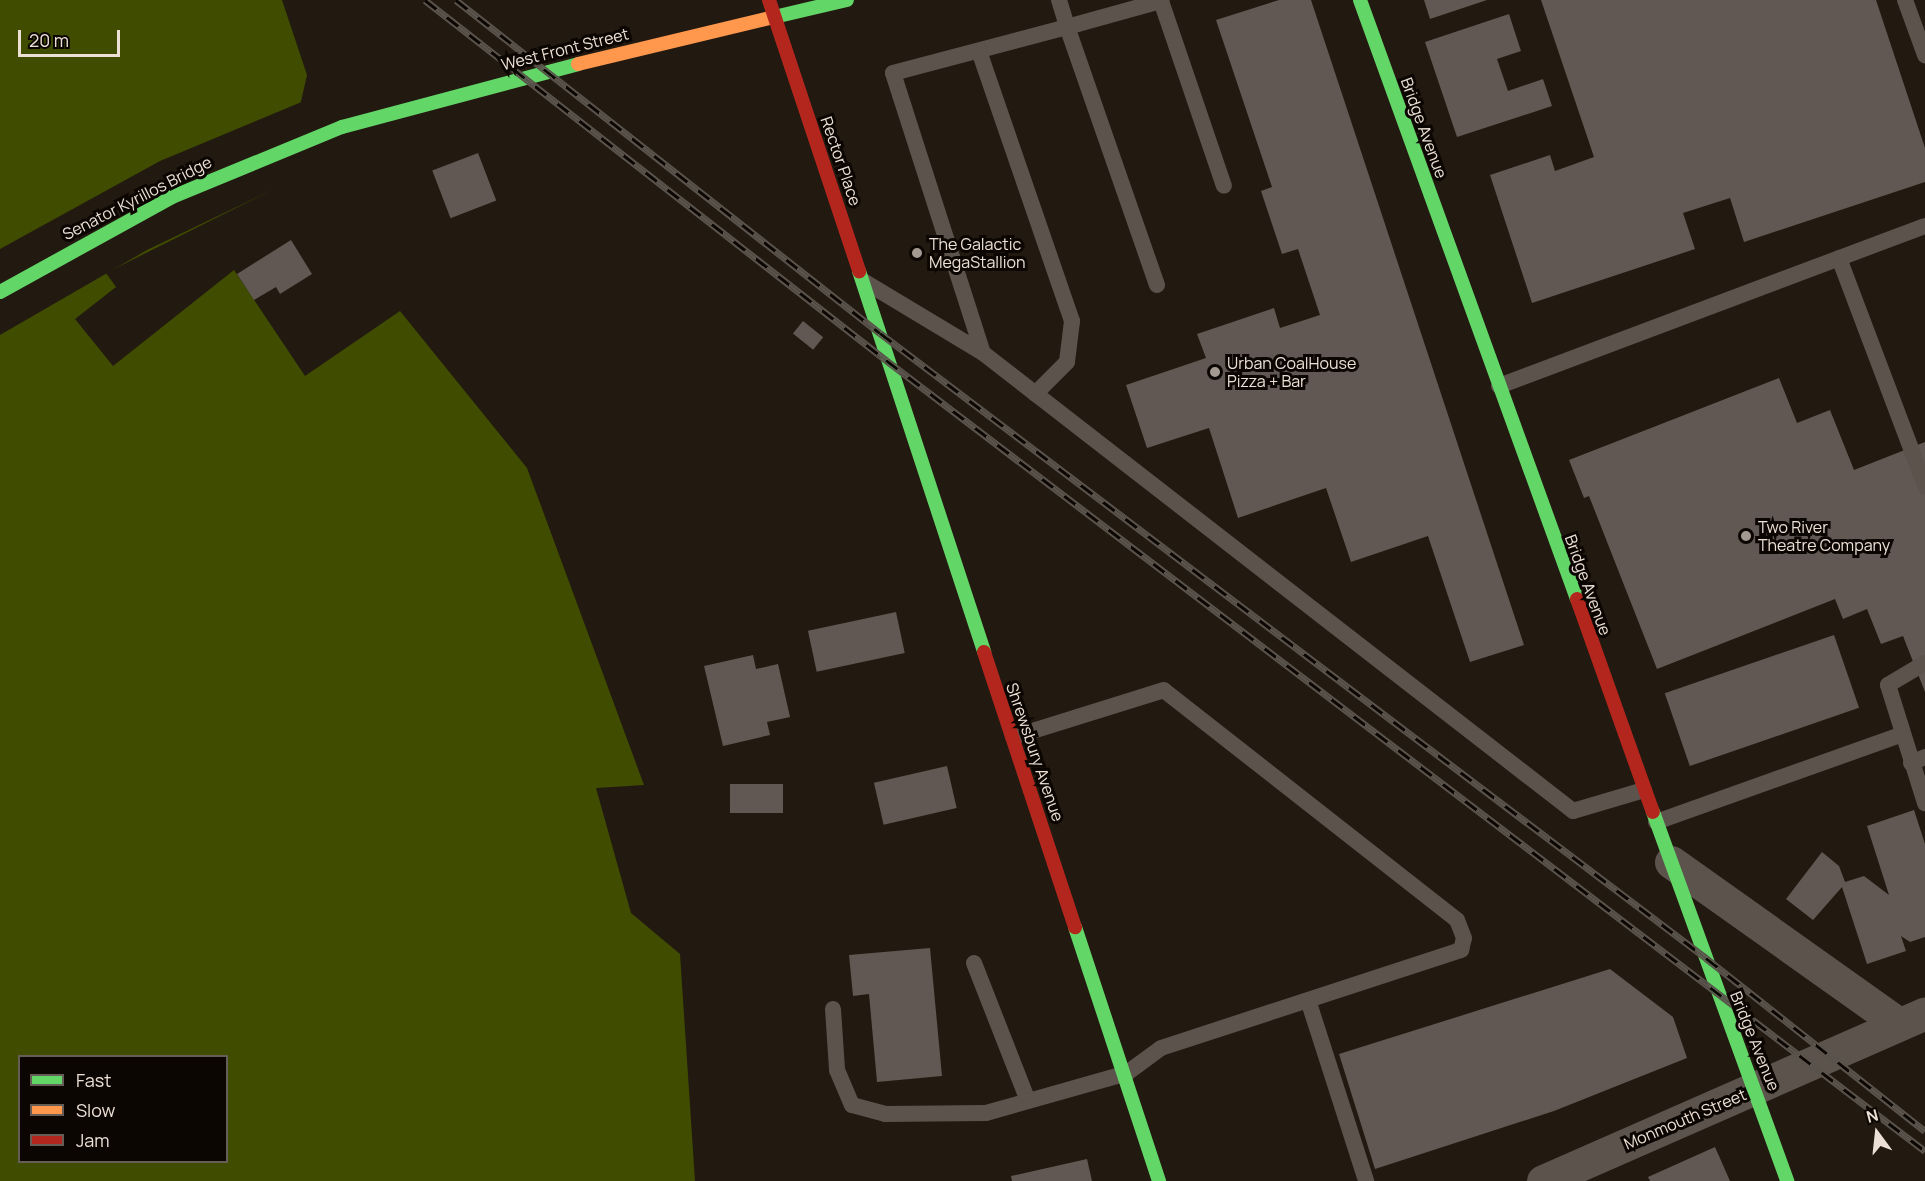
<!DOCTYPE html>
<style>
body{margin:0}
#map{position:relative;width:1925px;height:1181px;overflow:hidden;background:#221910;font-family:Manrope,sans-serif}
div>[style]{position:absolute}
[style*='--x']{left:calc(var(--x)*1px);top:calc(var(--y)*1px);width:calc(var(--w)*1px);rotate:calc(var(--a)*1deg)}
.water>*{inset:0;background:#404d01}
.pier>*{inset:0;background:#221910}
.building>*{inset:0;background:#625853;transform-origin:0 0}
.lane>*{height:16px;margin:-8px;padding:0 8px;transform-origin:8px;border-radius:8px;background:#5b534c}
.street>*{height:33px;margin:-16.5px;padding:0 16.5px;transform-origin:16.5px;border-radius:16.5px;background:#5b534c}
.fast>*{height:14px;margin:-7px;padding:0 7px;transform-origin:7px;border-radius:7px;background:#63d668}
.slow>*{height:14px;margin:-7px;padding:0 7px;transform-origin:7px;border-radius:7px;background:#ff974d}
.jam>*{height:14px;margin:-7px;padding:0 7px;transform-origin:7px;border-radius:7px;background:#b3261e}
.rail>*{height:7px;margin-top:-3.5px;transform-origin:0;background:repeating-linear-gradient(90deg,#0c0602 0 14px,#59534c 0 28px);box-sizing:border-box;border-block:2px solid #59534c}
.dots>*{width:16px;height:16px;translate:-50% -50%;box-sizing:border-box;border:3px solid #0c0602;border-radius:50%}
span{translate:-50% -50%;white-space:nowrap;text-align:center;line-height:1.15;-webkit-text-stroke:6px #0c0602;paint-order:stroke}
.street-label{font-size:16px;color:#ece0d6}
.poi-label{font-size:16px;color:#ece0d6}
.left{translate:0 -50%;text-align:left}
.legend{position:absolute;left:18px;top:1055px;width:210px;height:108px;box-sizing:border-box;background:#0c0602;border:2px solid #665d57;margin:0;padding:8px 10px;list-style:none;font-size:18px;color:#ece0d6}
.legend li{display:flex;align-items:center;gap:12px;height:30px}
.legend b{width:30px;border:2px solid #665d57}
.north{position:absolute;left:1847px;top:1103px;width:60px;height:60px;-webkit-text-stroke:4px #0c0602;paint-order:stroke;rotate:345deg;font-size:16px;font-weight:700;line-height:24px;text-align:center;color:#ece0d6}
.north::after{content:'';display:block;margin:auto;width:21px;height:27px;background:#ece0d6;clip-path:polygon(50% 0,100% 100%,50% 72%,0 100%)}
.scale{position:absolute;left:18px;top:30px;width:102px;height:27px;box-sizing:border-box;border:3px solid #ece0d6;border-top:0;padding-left:8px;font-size:18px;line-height:21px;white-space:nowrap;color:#ece0d6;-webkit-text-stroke:4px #0c0602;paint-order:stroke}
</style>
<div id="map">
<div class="water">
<div style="clip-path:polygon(evenodd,0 0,282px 0,307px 75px,282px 185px,106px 273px,116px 287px,75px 319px,113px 366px,234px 270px,305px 376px,400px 311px,527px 468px,644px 785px,596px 788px,631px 913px,680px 954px,695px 1181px,0 1181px,0 0,20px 1056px,226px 1056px,226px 1162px,20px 1162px,20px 1056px)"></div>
</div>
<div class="pier">
<div style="clip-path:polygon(304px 101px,285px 184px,147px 250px,0 335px,0 249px,160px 161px)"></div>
</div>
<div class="building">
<div style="clip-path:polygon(1279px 0,1311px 0,1524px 645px,1470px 662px,1428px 536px,1351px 562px,1326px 488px,1238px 518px,1209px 428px,1147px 448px,1126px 385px,1206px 358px,1197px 334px,1274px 308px,1280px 328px,1320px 315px,1298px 249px,1282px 254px,1261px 191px,1272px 187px,1216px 20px)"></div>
<div style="clip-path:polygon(1424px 0,1487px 0,1430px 19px)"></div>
<div style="clip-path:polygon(1541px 0,1876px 0,1925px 148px,1925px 182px,1744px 242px,1730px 198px,1683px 213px,1695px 249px,1532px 303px,1490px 175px,1550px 155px,1555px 171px,1594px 157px)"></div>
<div style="clip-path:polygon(1509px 14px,1521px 51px,1497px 59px,1508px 91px,1543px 79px,1552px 106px,1457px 137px,1425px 42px)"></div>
<div style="left:478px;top:153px;width:51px;height:49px;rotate:69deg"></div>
<div style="clip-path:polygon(291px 240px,312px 274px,280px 294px,276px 287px,254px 300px,237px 274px)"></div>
<div style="left:803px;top:321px;width:26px;height:16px;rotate:39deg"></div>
<div style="clip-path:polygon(1779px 378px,1797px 423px,1830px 410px,1854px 470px,1925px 442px,1925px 692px,1903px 636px,1881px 644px,1867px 609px,1843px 619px,1835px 599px,1657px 669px,1589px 496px,1584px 498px,1569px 460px)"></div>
<div style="left:896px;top:612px;width:42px;height:90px;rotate:78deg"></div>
<div style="left:1834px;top:635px;width:77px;height:179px;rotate:71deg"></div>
<div style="clip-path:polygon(753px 655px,756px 669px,778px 664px,790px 717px,767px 722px,770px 735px,723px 746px,704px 666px)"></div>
<div style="left:947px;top:766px;width:43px;height:75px;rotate:77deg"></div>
<div style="left:730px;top:784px;width:53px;height:29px"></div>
<div style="clip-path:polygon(1914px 810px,1925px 844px,1925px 937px,1910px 942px,1901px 936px,1906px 951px,1867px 964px,1842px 887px,1813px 920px,1786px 899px,1822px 852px,1839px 866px,1845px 882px,1864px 876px,1889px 895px,1867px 826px)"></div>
<div style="clip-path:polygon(930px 948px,942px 1076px,877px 1082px,869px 994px,853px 996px,849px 955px)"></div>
<div style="clip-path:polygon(1610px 969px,1673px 1017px,1687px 1058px,1554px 1111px,1375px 1169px,1339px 1054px)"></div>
<div style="clip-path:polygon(1715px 1147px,1730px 1181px,1650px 1181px,1648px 1177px)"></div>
<div style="clip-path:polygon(1087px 1159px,1092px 1181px,1012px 1181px,1011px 1176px)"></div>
</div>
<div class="lane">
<div style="--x:1059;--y:0;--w:28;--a:73"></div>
<div style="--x:1067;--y:27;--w:180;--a:165.2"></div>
<div style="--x:893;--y:73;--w:294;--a:72.2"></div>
<div style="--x:983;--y:353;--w:747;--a:37.82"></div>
<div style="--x:1573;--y:811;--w:74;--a:-16.5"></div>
<div style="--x:1905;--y:0;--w:59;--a:70"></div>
<div style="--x:979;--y:51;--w:286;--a:71"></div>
<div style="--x:1072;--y:321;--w:41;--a:97"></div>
<div style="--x:1067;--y:362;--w:45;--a:135"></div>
<div style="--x:1839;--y:258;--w:244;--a:69.3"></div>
<div style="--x:865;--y:282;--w:138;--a:31"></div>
<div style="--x:1157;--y:285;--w:273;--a:-109.2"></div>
<div style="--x:1067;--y:27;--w:98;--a:-15.5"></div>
<div style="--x:1161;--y:1;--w:195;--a:71.2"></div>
<div style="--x:1499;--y:386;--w:455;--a:-20.6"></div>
<div style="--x:1925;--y:663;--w:43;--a:149.3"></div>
<div style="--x:1888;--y:685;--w:124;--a:72.6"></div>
<div style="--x:1911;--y:763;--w:15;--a:-23"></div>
<div style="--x:1656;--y:822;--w:260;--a:-19.6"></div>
<div style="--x:974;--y:963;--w:148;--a:68.6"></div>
<div style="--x:1309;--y:1003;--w:187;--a:72.2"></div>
<div style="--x:833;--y:1009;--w:61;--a:86.2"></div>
<div style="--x:837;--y:1070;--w:38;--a:67"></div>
<div style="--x:852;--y:1105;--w:34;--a:15"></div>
<div style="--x:885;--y:1114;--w:101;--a:-0.6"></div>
<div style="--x:986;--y:1113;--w:147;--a:-15.8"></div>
<div style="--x:1127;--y:1073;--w:42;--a:-36.3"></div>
<div style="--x:1161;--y:1048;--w:316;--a:-18.1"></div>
<div style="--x:1461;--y:950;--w:12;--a:-76"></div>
<div style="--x:1464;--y:938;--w:19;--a:-111"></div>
<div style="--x:1457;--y:920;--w:372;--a:-141.9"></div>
<div style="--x:1164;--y:690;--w:158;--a:162.7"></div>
</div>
<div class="street">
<div style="--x:1671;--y:862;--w:280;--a:35.4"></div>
<div style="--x:1543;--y:1181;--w:417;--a:-23.7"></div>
</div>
<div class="fast">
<div style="--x:1360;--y:0;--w:637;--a:70.09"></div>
<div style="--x:770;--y:18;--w:79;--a:-13.2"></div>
<div style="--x:859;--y:271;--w:401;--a:71.8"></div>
<div style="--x:0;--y:292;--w:196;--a:-28.9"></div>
<div style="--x:172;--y:197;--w:184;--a:-22.4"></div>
<div style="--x:342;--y:127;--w:244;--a:-14.9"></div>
<div style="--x:1653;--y:812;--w:393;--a:70"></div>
<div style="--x:1075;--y:927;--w:268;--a:71.7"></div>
</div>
<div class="slow">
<div style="--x:578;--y:64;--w:197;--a:-13.5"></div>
</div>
<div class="jam">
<div style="--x:769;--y:0;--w:286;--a:71.6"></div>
<div style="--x:1577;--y:599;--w:226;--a:70.4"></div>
<div style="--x:984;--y:652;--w:290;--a:71.7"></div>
</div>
<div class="rail">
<div style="--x:425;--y:0;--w:585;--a:37.99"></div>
<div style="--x:886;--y:360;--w:1306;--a:37.28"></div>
<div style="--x:456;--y:0;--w:539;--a:38.15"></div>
<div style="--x:880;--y:333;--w:1036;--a:37.11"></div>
<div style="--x:1706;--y:958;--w:279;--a:38.3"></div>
</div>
<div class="dots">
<div style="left:917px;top:253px;background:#a59a91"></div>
<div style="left:1215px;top:372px;background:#a59a91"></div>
<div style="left:1746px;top:536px;background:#a59a91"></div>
</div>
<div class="street-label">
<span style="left:565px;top:49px;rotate:-14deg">West Front Street</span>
<span style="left:1424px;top:128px;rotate:70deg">Bridge Avenue</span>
<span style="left:841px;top:161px;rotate:71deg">Rector Place</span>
<span style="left:137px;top:198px;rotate:-27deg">Senator Kyrillos Bridge</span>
<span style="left:1588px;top:585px;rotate:70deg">Bridge Avenue</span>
<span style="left:1035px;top:752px;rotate:71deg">Shrewsbury Avenue</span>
<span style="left:1755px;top:1041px;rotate:68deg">Bridge Avenue</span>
<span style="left:1685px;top:1119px;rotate:-23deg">Monmouth Street</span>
</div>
<div class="poi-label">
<span class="left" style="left:929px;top:253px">The Galactic<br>MegaStallion</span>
<span class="left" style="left:1227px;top:372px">Urban CoalHouse<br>Pizza + Bar</span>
<span class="left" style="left:1758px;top:536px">Two River<br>Theatre Company</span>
</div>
<ul class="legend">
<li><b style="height:8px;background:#63d668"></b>Fast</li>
<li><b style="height:8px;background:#ff974d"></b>Slow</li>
<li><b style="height:8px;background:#b3261e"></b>Jam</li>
</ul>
<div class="north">N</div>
<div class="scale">20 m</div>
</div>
